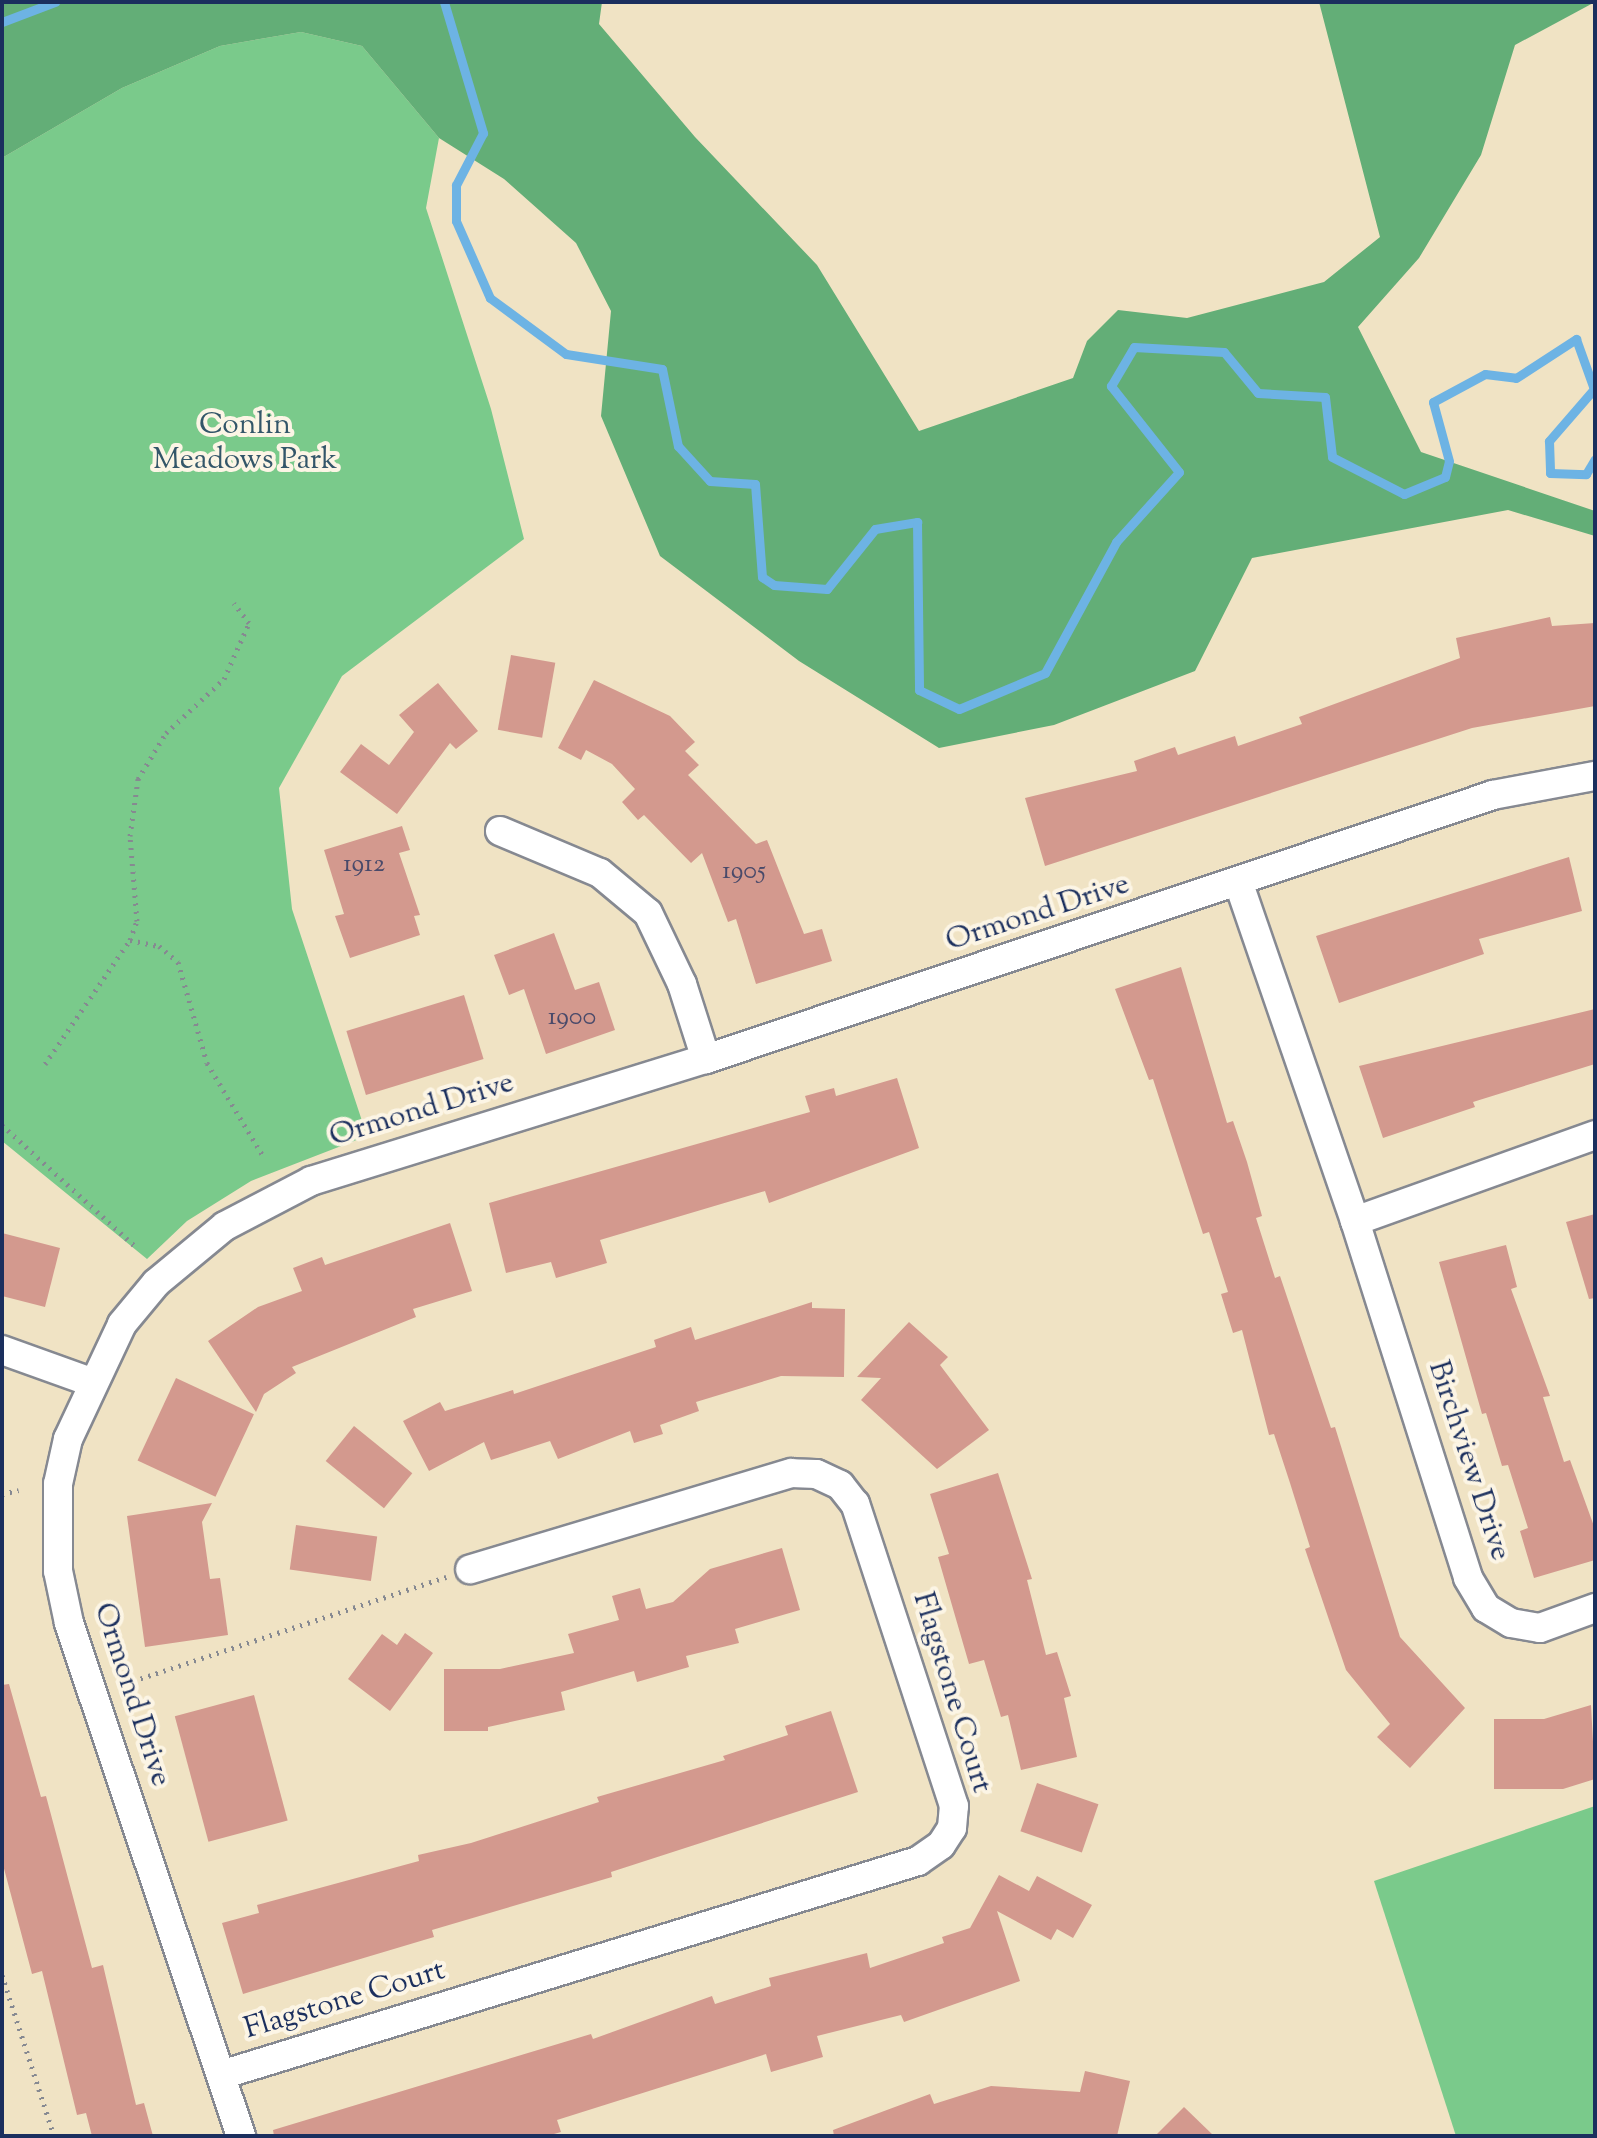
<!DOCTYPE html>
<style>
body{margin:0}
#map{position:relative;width:1597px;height:2138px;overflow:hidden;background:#f0e3c4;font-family:"Sorts Mill Goudy",serif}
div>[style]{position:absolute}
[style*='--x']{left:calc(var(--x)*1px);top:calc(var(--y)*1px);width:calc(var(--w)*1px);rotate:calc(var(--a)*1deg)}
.green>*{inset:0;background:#7aca8b}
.forest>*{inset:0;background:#63ae77}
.stream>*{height:9px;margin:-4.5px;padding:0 4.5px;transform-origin:4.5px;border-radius:4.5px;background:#6db3e4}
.building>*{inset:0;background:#d3998e;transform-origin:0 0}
.path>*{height:5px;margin-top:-2.5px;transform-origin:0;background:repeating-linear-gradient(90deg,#868991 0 2px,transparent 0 8px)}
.roads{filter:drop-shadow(2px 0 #868991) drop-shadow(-2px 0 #868991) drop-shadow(0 2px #868991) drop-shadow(0 -2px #868991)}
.street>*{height:28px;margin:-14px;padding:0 14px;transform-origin:14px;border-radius:14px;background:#fff}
span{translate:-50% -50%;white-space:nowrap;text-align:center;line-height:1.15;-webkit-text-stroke:8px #fcf5e5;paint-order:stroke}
.number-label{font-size:26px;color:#494a6a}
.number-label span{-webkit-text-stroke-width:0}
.park-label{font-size:30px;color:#335669}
.street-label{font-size:30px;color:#1b2f5e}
.frame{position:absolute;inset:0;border:4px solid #1b2f5e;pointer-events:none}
</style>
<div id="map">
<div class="green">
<div style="clip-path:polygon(301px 32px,362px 46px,439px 138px,426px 208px,491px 409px,524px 539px,342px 676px,279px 788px,292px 909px,367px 1136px,251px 1181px,187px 1221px,147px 1259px,2px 1141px,2px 158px,122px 88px,220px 46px)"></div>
<div style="clip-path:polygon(1595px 1806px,1595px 2136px,1456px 2136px,1374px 1881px)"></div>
</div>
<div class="forest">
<div style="clip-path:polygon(2px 2px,602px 2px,599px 24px,695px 137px,817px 265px,919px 431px,1073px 378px,1087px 341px,1118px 310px,1187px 318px,1324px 282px,1380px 237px,1319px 2px,1595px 2px,1515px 45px,1481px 155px,1419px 258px,1358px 327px,1421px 452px,1595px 511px,1595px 536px,1508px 510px,1252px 558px,1195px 671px,1054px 725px,939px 748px,799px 661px,660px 556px,601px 416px,611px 311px,576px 243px,504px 179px,439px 138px,362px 46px,301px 32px,220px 46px,122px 88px,2px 158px)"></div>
</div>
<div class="stream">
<div style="--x:444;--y:2;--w:137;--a:73.4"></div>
<div style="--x:483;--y:133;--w:59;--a:117.4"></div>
<div style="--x:456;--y:185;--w:36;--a:90"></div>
<div style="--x:456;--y:221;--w:84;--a:66.2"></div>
<div style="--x:490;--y:298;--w:94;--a:36.4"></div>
<div style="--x:566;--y:354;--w:97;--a:8.9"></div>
<div style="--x:662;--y:369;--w:79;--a:78.3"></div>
<div style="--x:678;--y:446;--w:47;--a:47.6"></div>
<div style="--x:710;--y:481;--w:45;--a:3.8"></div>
<div style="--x:755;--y:484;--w:93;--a:85.7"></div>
<div style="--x:762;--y:577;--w:14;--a:34"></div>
<div style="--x:774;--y:585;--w:53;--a:4.3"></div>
<div style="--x:827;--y:589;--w:77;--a:-51.3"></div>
<div style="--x:875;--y:529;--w:43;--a:-9.5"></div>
<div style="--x:917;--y:522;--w:168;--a:89.3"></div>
<div style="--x:919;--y:690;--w:44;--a:25.4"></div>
<div style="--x:959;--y:709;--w:93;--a:-22.7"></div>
<div style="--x:1045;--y:673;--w:149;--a:-61.5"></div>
<div style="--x:1116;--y:542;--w:94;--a:-48"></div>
<div style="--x:1179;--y:472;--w:110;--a:-128.3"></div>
<div style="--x:1111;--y:386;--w:45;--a:-59.5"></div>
<div style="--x:1134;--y:347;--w:90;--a:3.2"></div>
<div style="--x:1224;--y:352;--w:53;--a:50.3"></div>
<div style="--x:1258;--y:393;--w:67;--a:3.4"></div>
<div style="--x:1325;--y:397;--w:60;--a:83.3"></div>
<div style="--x:1332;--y:457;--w:81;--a:27.2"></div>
<div style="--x:1404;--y:494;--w:44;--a:-22.5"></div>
<div style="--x:1445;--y:477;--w:16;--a:-76"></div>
<div style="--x:1449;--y:461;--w:61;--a:-105.2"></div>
<div style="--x:1433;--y:402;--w:59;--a:-28.3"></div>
<div style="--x:1485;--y:374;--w:31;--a:7"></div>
<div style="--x:1516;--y:378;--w:72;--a:-33"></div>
<div style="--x:1576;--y:339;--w:53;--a:70.2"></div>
<div style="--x:1594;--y:389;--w:69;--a:130.9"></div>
<div style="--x:1549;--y:441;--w:32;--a:88"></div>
<div style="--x:1550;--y:473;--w:36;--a:2"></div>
<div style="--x:1586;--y:474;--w:17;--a:-59"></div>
<div style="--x:2;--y:22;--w:57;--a:-20.7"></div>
</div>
<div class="building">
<div style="clip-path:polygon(1550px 617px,1552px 626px,1595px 623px,1595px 706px,1472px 728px,1045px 866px,1025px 798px,1137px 771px,1134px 761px,1175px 747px,1178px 755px,1235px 736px,1238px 746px,1302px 724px,1299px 717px,1460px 658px,1456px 638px)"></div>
<div style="left:511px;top:655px;width:45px;height:76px;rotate:10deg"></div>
<div style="clip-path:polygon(594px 680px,670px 716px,695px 742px,685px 751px,699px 765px,688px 775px,756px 844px,767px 840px,804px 934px,822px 929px,832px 961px,756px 984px,736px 919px,728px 922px,702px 853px,691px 863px,644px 815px,638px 820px,622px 802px,635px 789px,612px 764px,586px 750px,581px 760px,558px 748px)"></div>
<div style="clip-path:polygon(438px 683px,478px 731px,456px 749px,450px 743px,397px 814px,340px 772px,361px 744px,389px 765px,414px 732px,399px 715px)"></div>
<div style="clip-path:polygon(402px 826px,410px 850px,399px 853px,420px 915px,414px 916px,420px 935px,350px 958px,335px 916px,344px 914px,324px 850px)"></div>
<div style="clip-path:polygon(1569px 857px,1582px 911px,1479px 939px,1484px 954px,1339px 1003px,1316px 936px)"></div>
<div style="clip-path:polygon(554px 933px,575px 990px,599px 982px,615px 1030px,546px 1054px,524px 989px,509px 995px,494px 955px)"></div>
<div style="clip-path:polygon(1181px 967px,1227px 1123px,1233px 1121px,1247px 1162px,1262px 1216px,1256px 1218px,1275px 1278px,1280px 1276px,1331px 1428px,1335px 1427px,1400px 1637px,1465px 1708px,1410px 1768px,1377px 1737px,1390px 1724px,1346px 1670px,1305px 1549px,1310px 1547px,1290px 1483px,1274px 1434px,1269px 1435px,1242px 1330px,1233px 1333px,1221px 1294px,1228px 1292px,1209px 1232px,1203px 1234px,1153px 1079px,1149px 1080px,1115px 989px)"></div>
<div style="left:464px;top:995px;width:67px;height:123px;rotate:73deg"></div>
<div style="clip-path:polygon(1595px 1009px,1595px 1064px,1473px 1102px,1475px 1107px,1383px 1138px,1359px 1066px)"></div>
<div style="clip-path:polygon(897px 1078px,919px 1148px,769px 1203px,765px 1191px,600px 1240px,607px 1263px,556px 1278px,551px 1262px,506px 1273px,489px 1203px,810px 1112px,805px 1096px,834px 1088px,836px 1096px)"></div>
<div style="clip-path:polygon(1595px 1214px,1595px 1298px,1589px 1299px,1566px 1222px)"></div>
<div style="clip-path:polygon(450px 1223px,472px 1291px,413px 1309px,416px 1317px,292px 1367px,296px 1373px,264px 1394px,256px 1412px,208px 1341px,258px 1307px,302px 1291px,293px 1268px,322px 1257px,325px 1265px)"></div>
<div style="clip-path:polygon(2px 1233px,60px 1248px,45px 1307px,2px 1296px)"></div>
<div style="clip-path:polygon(1506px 1245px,1517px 1287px,1511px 1289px,1550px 1396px,1543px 1397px,1564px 1462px,1570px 1460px,1595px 1529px,1595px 1560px,1534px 1578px,1520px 1531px,1528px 1528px,1508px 1465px,1502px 1466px,1486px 1413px,1482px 1414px,1439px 1262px)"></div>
<div style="clip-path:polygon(812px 1302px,812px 1308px,845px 1309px,844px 1377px,781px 1376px,696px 1402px,699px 1411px,660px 1425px,663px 1434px,634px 1443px,630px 1431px,558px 1459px,550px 1441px,491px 1460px,484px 1442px,429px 1471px,403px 1421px,440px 1402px,445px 1411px,513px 1390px,514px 1394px,656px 1347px,654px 1340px,691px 1327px,695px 1340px)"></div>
<div style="clip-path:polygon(909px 1322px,948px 1357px,940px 1365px,989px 1430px,937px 1469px,861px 1400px,881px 1378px,857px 1377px)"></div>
<div style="left:176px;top:1378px;width:86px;height:91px;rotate:25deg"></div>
<div style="left:354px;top:1426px;width:75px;height:45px;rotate:39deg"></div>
<div style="clip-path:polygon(998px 1473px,1032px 1579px,1027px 1580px,1046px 1655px,1057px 1652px,1071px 1696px,1064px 1698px,1077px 1757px,1021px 1770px,1008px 1715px,1001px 1717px,984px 1660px,969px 1664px,938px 1557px,949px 1554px,930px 1494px)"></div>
<div style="clip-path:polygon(212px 1503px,202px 1522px,210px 1579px,220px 1578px,228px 1635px,145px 1647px,127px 1516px)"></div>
<div style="left:296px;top:1525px;width:82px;height:45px;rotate:8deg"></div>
<div style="clip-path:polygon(782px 1548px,800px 1610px,735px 1629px,739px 1643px,686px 1656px,689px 1667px,637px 1682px,634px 1671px,561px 1692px,565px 1710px,488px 1727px,488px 1731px,444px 1731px,444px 1669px,500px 1669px,574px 1653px,568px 1634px,619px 1620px,612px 1596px,640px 1588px,646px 1609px,673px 1602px,710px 1569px)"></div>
<div style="clip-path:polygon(405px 1633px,433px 1653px,390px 1711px,348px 1679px,382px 1634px,397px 1645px)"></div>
<div style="clip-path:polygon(9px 1684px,41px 1797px,46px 1796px,92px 1968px,103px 1965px,136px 2105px,144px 2103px,153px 2136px,92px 2136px,86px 2113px,77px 2115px,42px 1971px,32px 1974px,2px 1861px,2px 1685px)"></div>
<div style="left:254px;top:1695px;width:130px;height:82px;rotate:75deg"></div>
<div style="clip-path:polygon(1591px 1705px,1595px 1779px,1563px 1789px,1494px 1789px,1494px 1719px,1544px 1719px)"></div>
<div style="clip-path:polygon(831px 1711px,858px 1792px,611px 1872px,612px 1877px,432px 1930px,434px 1937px,243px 1994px,222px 1923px,259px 1913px,257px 1905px,419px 1861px,418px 1855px,471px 1843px,599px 1802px,597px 1797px,725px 1760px,723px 1756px,788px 1735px,785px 1726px)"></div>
<div style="left:1037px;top:1783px;width:65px;height:51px;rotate:19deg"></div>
<div style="clip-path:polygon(999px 1875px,1029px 1891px,1037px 1876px,1092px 1905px,1073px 1938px,1057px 1929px,1051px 1940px,997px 1911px,1020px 1981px,904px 2022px,901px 2015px,817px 2036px,823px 2057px,771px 2072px,766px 2054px,557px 2120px,561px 2132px,547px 2136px,274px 2136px,273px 2130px,591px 2034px,593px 2039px,712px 1996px,715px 2004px,771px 1986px,769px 1978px,867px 1953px,870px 1968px,944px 1943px,942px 1937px,970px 1928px)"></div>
<div style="clip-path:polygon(1085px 2071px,1130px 2081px,1117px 2136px,834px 2136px,833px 2130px,930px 2094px,934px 2104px,991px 2086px,1080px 2092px)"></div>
<div style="clip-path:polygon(1184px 2107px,1214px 2136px,1155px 2136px)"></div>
</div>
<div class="path">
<div style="--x:130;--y:940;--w:20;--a:-70"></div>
<div style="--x:137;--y:921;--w:85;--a:-94.7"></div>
<div style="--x:130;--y:836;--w:58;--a:-82"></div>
<div style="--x:138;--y:779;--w:54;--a:-58.7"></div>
<div style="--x:166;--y:733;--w:79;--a:-43"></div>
<div style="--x:224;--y:679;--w:61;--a:-65.9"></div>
<div style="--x:249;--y:623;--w:25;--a:-127"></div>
<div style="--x:45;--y:1064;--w:150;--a:-55.6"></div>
<div style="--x:130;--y:940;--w:30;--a:12"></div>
<div style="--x:159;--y:946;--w:25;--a:40"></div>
<div style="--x:178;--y:962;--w:105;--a:74"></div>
<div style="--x:207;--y:1063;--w:109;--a:58.9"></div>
<div style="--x:2;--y:1125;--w:178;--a:42.3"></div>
<div style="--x:2;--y:1494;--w:17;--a:-13"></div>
<div style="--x:118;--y:1686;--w:346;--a:-18.4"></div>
<div style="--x:2;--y:1975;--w:169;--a:72.1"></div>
</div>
<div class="roads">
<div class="street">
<div style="--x:500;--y:831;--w:108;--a:22.8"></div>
<div style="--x:600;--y:873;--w:62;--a:39.8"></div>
<div style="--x:648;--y:913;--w:79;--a:64.4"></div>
<div style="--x:682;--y:984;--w:79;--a:72.3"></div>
<div style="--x:1239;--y:884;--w:356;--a:71"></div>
<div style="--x:1355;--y:1221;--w:374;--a:72.4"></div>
<div style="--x:1468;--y:1578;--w:35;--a:59"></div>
<div style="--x:1486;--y:1608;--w:29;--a:31"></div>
<div style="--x:1511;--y:1623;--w:29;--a:10"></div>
<div style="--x:1540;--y:1628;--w:59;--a:-20"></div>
<div style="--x:1355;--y:1221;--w:255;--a:-19.7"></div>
<div style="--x:2;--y:1350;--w:95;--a:19.8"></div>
<div style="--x:221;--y:2075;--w:729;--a:-17.07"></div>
<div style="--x:918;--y:1861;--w:28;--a:-35"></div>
<div style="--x:941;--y:1845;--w:20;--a:-57"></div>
<div style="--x:952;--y:1828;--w:22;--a:-85"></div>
<div style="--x:954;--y:1806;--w:318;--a:-108.1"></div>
<div style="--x:855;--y:1504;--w:24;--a:-128"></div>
<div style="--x:840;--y:1485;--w:26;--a:-155"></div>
<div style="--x:816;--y:1474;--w:25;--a:-178"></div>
<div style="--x:791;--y:1473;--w:335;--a:163.3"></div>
<div style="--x:241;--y:2136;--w:541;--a:-108.54"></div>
<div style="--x:69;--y:1623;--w:53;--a:-101.9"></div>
<div style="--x:58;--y:1571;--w:87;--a:-90"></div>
<div style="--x:58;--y:1484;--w:46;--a:-77.5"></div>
<div style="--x:68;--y:1439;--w:127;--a:-64.8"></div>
<div style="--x:122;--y:1324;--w:53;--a:-50.3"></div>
<div style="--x:156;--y:1283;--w:89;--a:-39.6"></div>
<div style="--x:225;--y:1226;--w:97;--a:-27.6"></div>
<div style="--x:311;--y:1181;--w:413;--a:-17.2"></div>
<div style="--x:706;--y:1059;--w:830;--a:-18.54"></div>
<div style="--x:1493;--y:795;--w:104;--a:-10.6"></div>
</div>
</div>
<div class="number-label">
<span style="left:364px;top:865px">1912</span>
<span style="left:744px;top:872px">1905</span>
<span style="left:572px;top:1018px">1900</span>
</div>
<div class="park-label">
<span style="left:245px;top:443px">Conlin<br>Meadows Park</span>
</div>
<div class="street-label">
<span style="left:1038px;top:914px;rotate:-18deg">Ormond Drive</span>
<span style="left:422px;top:1111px;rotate:-17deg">Ormond Drive</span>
<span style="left:1468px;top:1461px;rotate:72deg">Birchview Drive</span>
<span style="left:951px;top:1693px;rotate:73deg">Flagstone Court</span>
<span style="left:131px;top:1695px;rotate:72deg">Ormond Drive</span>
<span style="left:345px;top:2001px;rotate:-17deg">Flagstone Court</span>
</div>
<div class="frame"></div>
</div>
